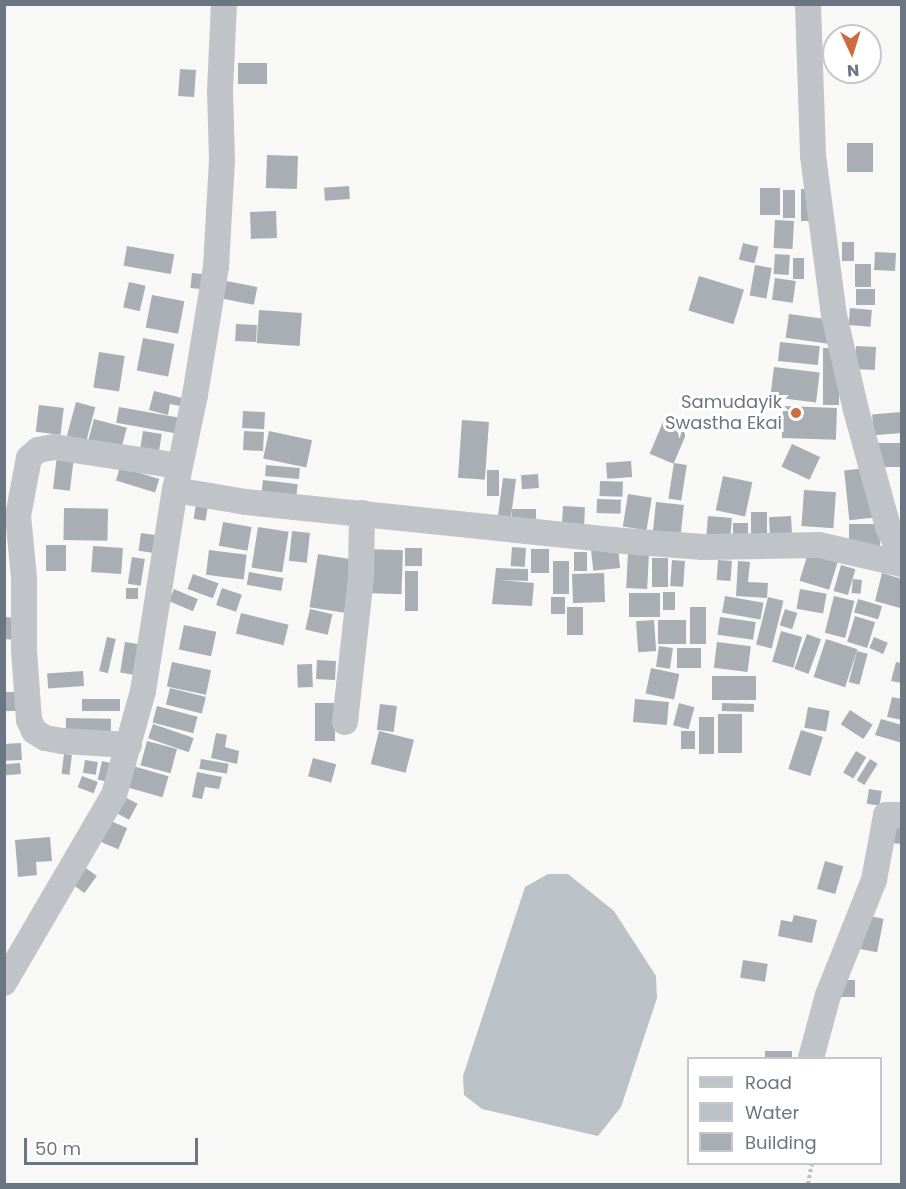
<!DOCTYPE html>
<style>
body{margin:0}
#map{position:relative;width:906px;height:1189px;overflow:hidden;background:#f8f8f6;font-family:Poppins,sans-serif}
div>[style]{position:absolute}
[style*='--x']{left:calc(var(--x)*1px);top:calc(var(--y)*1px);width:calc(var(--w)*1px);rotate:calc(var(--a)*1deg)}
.water>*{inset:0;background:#bac2c7}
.building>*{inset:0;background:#a8aeb4;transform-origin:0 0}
.path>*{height:4px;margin-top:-2px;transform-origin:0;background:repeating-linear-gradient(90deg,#babcbf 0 3px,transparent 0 6px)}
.minor>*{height:26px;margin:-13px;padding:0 13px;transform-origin:13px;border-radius:13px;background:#c0c3c7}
.dots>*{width:16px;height:16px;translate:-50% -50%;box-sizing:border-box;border:3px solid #fff;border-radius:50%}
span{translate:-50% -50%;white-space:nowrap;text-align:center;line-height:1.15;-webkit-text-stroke:6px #fff;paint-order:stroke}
.poi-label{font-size:18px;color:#6b7683}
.right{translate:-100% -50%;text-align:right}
.frame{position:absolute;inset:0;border:6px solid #6b7683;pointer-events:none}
.legend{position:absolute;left:687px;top:1057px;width:195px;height:108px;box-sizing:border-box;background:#fff;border:2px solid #c4c8cd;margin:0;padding:8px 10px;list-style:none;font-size:18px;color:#6b7683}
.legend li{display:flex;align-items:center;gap:12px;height:30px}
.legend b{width:30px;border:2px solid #c4c8cd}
.north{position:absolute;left:822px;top:24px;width:60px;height:60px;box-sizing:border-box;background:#fff;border:2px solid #c4c8cd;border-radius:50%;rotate:176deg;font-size:16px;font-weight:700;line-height:24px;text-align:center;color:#6b7683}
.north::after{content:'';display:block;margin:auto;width:21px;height:27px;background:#ce6c40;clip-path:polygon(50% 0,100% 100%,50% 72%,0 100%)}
.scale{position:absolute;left:24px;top:1138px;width:174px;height:27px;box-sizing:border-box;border:3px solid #6b7683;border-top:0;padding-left:8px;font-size:18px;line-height:21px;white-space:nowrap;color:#6b7683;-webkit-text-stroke:4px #fff;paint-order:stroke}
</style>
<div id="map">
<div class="water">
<div style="clip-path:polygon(548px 874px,568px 874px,614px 911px,656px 976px,657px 998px,621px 1107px,598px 1136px,482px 1109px,464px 1095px,463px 1076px,525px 887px)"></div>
</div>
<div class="building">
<div style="left:238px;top:63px;width:29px;height:21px"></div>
<div style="left:180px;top:69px;width:16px;height:27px;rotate:4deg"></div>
<div style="left:847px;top:143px;width:26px;height:29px"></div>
<div style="left:267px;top:155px;width:31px;height:33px;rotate:2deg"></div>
<div style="left:349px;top:186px;width:13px;height:25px;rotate:86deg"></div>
<div style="left:760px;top:188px;width:20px;height:27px"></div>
<div style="left:801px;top:189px;width:10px;height:32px"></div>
<div style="left:783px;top:190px;width:12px;height:28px"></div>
<div style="left:276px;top:211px;width:27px;height:26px;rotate:88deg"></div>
<div style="left:775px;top:220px;width:19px;height:28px;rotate:3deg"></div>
<div style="left:842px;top:242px;width:12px;height:19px"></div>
<div style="left:743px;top:243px;width:16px;height:17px;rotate:14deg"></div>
<div style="left:127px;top:246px;width:48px;height:20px;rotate:10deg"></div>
<div style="left:875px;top:252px;width:21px;height:18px;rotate:3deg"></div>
<div style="left:775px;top:254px;width:15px;height:20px;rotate:4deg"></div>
<div style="left:793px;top:258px;width:11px;height:21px"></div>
<div style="left:855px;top:264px;width:16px;height:23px"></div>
<div style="left:755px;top:265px;width:17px;height:31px;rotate:10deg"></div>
<div style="left:192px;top:273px;width:19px;height:15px;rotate:6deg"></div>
<div style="left:699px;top:276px;width:47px;height:36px;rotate:17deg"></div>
<div style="left:775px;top:278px;width:21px;height:22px;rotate:8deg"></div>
<div style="left:221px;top:280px;width:37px;height:18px;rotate:11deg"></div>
<div style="left:129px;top:282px;width:17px;height:26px;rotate:13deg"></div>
<div style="left:856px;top:289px;width:19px;height:16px"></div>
<div style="left:152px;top:295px;width:33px;height:33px;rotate:11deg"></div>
<div style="left:850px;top:308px;width:22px;height:17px;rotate:5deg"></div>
<div style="left:259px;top:310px;width:43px;height:33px;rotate:4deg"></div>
<div style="left:789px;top:314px;width:45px;height:24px;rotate:8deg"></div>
<div style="left:236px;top:324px;width:21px;height:17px;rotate:3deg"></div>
<div style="left:143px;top:338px;width:32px;height:33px;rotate:11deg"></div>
<div style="left:780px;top:342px;width:40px;height:19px;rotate:6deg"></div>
<div style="left:856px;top:346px;width:20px;height:23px;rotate:3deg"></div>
<div style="left:823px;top:348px;width:16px;height:57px"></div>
<div style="left:99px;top:352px;width:26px;height:36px;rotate:9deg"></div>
<div style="left:774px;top:367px;width:46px;height:30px;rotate:7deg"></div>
<div style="clip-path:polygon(154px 391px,182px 398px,180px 406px,170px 404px,168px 415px,149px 410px)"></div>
<div style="left:76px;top:402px;width:20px;height:35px;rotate:15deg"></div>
<div style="left:39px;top:405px;width:25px;height:27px;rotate:7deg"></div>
<div style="left:783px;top:406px;width:54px;height:32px;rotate:2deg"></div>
<div style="left:119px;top:407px;width:63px;height:16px;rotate:10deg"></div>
<div style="left:243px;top:411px;width:22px;height:17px;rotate:3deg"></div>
<div style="left:900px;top:412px;width:21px;height:28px;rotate:85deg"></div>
<div style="left:666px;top:415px;width:26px;height:42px;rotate:23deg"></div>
<div style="left:94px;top:419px;width:34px;height:25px;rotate:15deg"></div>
<div style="left:462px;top:420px;width:27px;height:58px;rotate:4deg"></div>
<div style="left:143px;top:431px;width:19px;height:18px;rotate:9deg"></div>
<div style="left:244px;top:431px;width:20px;height:19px;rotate:3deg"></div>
<div style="left:269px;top:431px;width:44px;height:28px;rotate:12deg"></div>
<div style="left:878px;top:443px;width:24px;height:24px"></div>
<div style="left:792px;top:444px;width:31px;height:25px;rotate:25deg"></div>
<div style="left:57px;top:456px;width:17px;height:33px;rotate:7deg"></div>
<div style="left:631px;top:461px;width:16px;height:25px;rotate:86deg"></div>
<div style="left:674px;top:463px;width:13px;height:36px;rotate:9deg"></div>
<div style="left:266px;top:465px;width:34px;height:11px;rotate:5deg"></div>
<div style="left:120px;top:467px;width:41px;height:14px;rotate:17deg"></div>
<div style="left:867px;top:468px;width:50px;height:23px;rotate:84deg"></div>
<div style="left:487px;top:470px;width:12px;height:26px"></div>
<div style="left:538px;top:474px;width:14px;height:17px;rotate:86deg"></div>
<div style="left:723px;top:476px;width:30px;height:35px;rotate:12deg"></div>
<div style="clip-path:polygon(503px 478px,516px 479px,512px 509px,536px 509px,536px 523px,511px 522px,512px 509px,509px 525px,497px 523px)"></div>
<div style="left:263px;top:480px;width:35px;height:23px;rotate:7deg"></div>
<div style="left:600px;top:481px;width:23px;height:15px;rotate:2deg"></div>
<div style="left:804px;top:490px;width:32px;height:36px;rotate:4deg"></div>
<div style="left:628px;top:494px;width:24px;height:33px;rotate:9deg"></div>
<div style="left:597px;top:499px;width:24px;height:14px;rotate:2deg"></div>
<div style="left:656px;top:502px;width:28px;height:33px;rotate:6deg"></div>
<div style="left:196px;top:504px;width:12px;height:15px;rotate:9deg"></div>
<div style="left:563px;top:506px;width:22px;height:19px;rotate:3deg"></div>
<div style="left:64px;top:508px;width:44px;height:32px;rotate:1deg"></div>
<div style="left:751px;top:512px;width:16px;height:26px"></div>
<div style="left:708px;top:516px;width:24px;height:22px;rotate:5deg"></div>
<div style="left:791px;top:516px;width:19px;height:22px;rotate:87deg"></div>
<div style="left:223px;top:522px;width:29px;height:24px;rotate:10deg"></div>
<div style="left:733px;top:523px;width:15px;height:15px"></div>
<div style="left:849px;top:524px;width:31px;height:24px"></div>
<div style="left:258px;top:527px;width:31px;height:41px;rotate:9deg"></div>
<div style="left:292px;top:531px;width:18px;height:30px;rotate:6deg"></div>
<div style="left:141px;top:533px;width:14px;height:18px;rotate:8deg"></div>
<div style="left:46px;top:545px;width:20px;height:26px"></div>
<div style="left:93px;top:546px;width:30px;height:26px;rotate:4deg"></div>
<div style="left:512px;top:547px;width:14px;height:19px;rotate:4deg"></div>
<div style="left:405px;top:548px;width:17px;height:18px"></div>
<div style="left:618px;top:548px;width:20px;height:27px;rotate:84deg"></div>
<div style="left:367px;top:549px;width:36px;height:44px;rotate:2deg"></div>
<div style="left:531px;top:549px;width:18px;height:24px"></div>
<div style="left:209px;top:550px;width:38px;height:25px;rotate:7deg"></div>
<div style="left:574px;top:552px;width:13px;height:19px"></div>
<div style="left:628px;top:553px;width:21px;height:35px;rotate:3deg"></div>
<div style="left:808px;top:553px;width:31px;height:29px;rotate:17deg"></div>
<div style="left:318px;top:554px;width:40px;height:54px;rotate:9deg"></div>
<div style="left:132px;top:557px;width:13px;height:27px;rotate:9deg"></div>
<div style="left:652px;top:558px;width:16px;height:29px"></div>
<div style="left:672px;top:560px;width:13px;height:26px;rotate:4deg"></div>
<div style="left:718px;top:560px;width:14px;height:20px;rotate:4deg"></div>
<div style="left:553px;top:561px;width:16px;height:33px"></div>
<div style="clip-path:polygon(738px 561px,750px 562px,748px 582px,768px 583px,767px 598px,736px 596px)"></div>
<div style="left:841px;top:565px;width:15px;height:27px;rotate:16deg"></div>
<div style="clip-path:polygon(496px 568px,528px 569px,528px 581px,498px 580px,534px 583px,532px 606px,492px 604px)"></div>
<div style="left:405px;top:571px;width:13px;height:40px"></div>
<div style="left:249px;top:572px;width:35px;height:13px;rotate:10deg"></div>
<div style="left:604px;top:573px;width:29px;height:32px;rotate:88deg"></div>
<div style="clip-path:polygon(882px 573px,902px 579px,900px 608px,875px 601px)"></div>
<div style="left:193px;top:574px;width:27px;height:16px;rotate:20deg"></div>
<div style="left:853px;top:579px;width:9px;height:14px;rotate:6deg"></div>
<div style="left:138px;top:588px;width:11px;height:12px;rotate:90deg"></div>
<div style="left:222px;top:588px;width:21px;height:18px;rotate:19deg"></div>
<div style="left:174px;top:589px;width:26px;height:13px;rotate:23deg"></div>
<div style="left:800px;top:589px;width:27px;height:20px;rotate:10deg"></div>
<div style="left:663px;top:592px;width:12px;height:18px"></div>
<div style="left:629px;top:593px;width:31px;height:24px"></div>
<div style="left:725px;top:596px;width:39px;height:17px;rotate:10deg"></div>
<div style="left:834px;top:596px;width:21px;height:38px;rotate:14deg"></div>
<div style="left:551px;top:597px;width:14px;height:17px"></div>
<div style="left:768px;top:597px;width:16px;height:49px;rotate:14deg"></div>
<div style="left:858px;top:599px;width:25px;height:14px;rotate:16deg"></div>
<div style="left:567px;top:607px;width:16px;height:28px"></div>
<div style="left:690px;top:607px;width:16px;height:37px"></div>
<div style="left:310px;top:609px;width:23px;height:21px;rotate:13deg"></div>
<div style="left:785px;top:609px;width:13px;height:17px;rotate:18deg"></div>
<div style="left:241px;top:613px;width:49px;height:21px;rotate:14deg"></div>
<div style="left:855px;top:616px;width:21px;height:27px;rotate:17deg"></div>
<div style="left:6px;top:617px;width:11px;height:22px;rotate:5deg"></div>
<div style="left:720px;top:617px;width:36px;height:18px;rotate:8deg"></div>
<div style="left:654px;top:620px;width:31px;height:18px;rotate:86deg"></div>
<div style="left:658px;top:620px;width:28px;height:24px"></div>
<div style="left:184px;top:625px;width:33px;height:25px;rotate:12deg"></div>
<div style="left:781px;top:631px;width:22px;height:32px;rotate:16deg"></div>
<div style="left:807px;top:634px;width:15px;height:37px;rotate:20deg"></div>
<div style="left:107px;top:637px;width:9px;height:35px;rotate:13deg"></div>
<div style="left:874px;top:637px;width:15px;height:12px;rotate:23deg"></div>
<div style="left:826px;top:639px;width:33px;height:40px;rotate:18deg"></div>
<div style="left:125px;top:642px;width:18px;height:31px;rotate:9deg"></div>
<div style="left:717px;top:642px;width:34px;height:26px;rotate:7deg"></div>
<div style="left:659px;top:646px;width:14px;height:21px;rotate:8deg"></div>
<div style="left:677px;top:648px;width:24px;height:20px"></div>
<div style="left:857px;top:651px;width:11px;height:32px;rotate:15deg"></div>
<div style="left:317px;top:660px;width:19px;height:19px;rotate:3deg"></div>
<div style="left:172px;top:662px;width:40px;height:25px;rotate:12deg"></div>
<div style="clip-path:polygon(896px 662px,902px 663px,902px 683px,891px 681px)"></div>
<div style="left:312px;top:664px;width:23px;height:15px;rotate:88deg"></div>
<div style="left:651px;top:668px;width:29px;height:26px;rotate:12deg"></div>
<div style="left:83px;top:671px;width:15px;height:36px;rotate:86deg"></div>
<div style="left:712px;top:676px;width:44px;height:24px"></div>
<div style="left:170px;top:688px;width:37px;height:17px;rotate:14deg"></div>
<div style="left:6px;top:692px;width:16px;height:19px"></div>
<div style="clip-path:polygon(892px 697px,902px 699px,902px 720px,887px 717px)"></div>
<div style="left:82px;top:699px;width:38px;height:12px"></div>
<div style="left:635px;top:699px;width:34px;height:23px;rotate:5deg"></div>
<div style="left:315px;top:703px;width:20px;height:38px"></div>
<div style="left:679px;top:703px;width:16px;height:23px;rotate:15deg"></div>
<div style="left:722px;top:703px;width:32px;height:8px;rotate:2deg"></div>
<div style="left:380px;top:704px;width:17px;height:26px;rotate:7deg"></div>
<div style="left:157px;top:706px;width:42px;height:17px;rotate:15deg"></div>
<div style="left:808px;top:707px;width:22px;height:21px;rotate:10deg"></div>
<div style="left:850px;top:710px;width:27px;height:17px;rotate:33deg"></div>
<div style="left:718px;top:714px;width:24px;height:39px"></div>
<div style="left:699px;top:717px;width:15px;height:37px"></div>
<div style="left:66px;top:718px;width:45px;height:15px;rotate:1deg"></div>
<div style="clip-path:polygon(881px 719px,902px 725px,902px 743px,875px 735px)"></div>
<div style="left:153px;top:724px;width:43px;height:15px;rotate:19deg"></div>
<div style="left:801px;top:730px;width:23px;height:41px;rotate:18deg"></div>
<div style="left:379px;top:731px;width:36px;height:34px;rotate:14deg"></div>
<div style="left:681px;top:731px;width:14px;height:18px"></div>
<div style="clip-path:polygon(216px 733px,227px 735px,225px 747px,239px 751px,237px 764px,211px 758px)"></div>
<div style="left:147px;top:741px;width:31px;height:25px;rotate:15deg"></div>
<div style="left:21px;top:743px;width:17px;height:17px;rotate:87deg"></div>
<div style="left:856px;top:751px;width:12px;height:25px;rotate:31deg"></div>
<div style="left:64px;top:754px;width:8px;height:20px;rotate:7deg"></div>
<div style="left:313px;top:758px;width:24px;height:19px;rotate:15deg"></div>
<div style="left:201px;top:759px;width:28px;height:10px;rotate:10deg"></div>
<div style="left:870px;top:759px;width:9px;height:25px;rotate:32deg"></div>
<div style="left:85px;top:760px;width:13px;height:13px;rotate:9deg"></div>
<div style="left:102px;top:761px;width:13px;height:19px;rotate:13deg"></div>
<div style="left:20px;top:763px;width:11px;height:15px;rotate:85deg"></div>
<div style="left:133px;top:766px;width:37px;height:22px;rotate:16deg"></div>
<div style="clip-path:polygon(197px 772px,222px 777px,219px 789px,205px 787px,202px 799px,192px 797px)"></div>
<div style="left:82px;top:776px;width:17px;height:12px;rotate:21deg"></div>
<div style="left:869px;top:789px;width:13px;height:15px;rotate:9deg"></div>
<div style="left:119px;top:794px;width:21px;height:18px;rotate:28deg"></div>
<div style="left:106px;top:819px;width:23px;height:23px;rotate:23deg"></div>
<div style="left:889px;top:821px;width:13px;height:22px;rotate:4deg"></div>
<div style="clip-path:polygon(50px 837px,52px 861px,36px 862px,37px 875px,18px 877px,15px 840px)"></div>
<div style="left:825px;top:861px;width:19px;height:29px;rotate:16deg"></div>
<div style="left:79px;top:863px;width:22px;height:21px;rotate:36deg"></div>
<div style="clip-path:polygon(794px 915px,817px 920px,812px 943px,778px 936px,781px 920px,792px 922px)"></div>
<div style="left:864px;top:915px;width:20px;height:34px;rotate:11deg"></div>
<div style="left:743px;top:960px;width:25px;height:18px;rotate:9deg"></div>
<div style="left:839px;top:980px;width:16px;height:17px"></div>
<div style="left:765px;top:1051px;width:27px;height:7px"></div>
</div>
<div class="path">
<div style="--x:808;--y:1184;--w:20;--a:-79"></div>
</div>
<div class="minor">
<div style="--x:808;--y:4;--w:152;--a:88.1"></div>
<div style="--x:813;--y:156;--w:160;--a:82.5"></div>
<div style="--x:834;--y:315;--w:98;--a:77"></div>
<div style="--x:856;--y:410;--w:121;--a:74.7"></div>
<div style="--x:888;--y:527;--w:33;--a:65"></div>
<div style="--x:175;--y:490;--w:72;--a:9.6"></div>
<div style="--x:246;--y:502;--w:368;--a:5.9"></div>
<div style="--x:612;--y:540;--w:91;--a:4.4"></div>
<div style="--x:703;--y:547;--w:116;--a:-1"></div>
<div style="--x:819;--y:545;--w:85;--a:12.9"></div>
<div style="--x:345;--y:722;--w:145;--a:-83.7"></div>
<div style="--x:361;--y:578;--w:65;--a:-89.1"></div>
<div style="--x:129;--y:745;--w:67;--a:-176.6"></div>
<div style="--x:62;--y:741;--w:17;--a:-170"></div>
<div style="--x:45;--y:738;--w:13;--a:-148"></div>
<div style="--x:34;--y:731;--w:12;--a:-114"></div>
<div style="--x:29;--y:720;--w:69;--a:-94.1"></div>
<div style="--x:24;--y:651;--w:73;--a:-90"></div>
<div style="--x:24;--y:578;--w:62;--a:-95.5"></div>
<div style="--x:18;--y:516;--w:59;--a:-79.3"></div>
<div style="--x:29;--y:458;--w:12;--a:-42"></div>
<div style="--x:38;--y:450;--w:16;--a:-11"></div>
<div style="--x:54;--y:447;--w:126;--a:8.6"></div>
<div style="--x:4;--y:983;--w:218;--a:-59.7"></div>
<div style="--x:114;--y:795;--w:108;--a:-74.4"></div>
<div style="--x:143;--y:691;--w:204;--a:-81"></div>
<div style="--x:175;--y:490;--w:97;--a:-78.1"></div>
<div style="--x:195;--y:395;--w:130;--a:-80.7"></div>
<div style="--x:216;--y:267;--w:106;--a:-86.8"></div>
<div style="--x:222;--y:161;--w:70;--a:-91.6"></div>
<div style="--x:220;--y:91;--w:87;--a:-87.4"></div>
<div style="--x:811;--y:1058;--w:65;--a:-74.9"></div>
<div style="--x:828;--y:995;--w:124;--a:-68.2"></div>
<div style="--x:874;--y:880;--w:66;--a:-79.5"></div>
<div style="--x:886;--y:815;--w:16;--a:0"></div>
</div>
<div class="dots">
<div style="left:796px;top:413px;background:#ce6c40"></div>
</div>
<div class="poi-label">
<span class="right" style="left:782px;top:413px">Samudayik<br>Swastha Ekai</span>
</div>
<div class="frame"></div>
<ul class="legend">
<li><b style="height:8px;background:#c0c3c7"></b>Road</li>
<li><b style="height:16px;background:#bac2c7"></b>Water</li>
<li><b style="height:16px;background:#a8aeb4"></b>Building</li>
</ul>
<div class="north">N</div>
<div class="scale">50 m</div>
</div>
